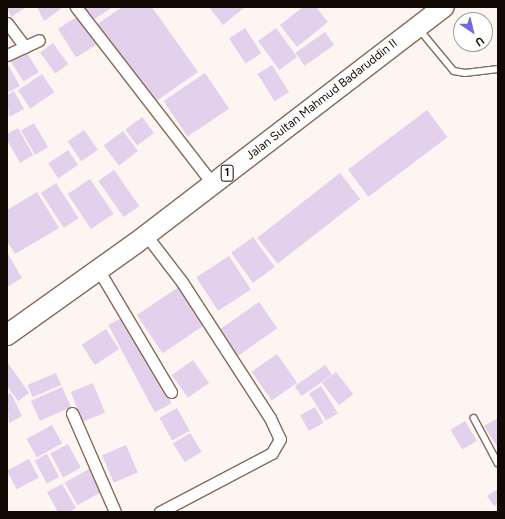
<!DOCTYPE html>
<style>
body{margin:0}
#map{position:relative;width:505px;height:519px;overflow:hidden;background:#fcf5f1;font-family:Figtree,sans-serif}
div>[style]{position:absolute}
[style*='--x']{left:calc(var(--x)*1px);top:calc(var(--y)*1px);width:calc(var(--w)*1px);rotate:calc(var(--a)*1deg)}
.building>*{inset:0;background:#e3d0ec;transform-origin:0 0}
.roads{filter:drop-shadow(1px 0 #856a5a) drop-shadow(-1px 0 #856a5a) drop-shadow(0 1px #856a5a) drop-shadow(0 -1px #856a5a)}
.lane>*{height:5.5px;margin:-2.75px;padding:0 2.75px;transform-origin:2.75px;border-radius:2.75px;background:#fff}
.street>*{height:11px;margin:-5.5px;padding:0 5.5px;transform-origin:5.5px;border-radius:5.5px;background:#fff}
.highway>*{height:20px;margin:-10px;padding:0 10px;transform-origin:10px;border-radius:10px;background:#fff}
span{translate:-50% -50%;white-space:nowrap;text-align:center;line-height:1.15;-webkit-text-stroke:3px #fff;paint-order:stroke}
.shield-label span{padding:1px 3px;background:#fff;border:1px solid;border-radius:3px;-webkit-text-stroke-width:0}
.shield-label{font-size:11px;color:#130904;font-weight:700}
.street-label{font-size:12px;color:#130904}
.frame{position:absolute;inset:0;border:8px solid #130904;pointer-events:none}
.north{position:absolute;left:453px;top:12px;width:40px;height:40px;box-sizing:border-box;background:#fff;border:1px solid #a19d9b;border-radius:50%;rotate:145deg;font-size:11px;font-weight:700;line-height:16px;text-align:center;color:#130904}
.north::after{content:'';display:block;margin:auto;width:14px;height:18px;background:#7268e3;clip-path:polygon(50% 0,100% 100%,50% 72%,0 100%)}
</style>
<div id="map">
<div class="building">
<div style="clip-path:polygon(7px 7px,26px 7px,11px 17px)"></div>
<div style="clip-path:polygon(37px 7px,62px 7px,62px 8px,44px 21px)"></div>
<div style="clip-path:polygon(80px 7px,113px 7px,90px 22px)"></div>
<div style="clip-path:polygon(122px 7px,152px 7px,198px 72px,152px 104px,96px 25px)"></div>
<div style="clip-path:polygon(209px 7px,245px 7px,223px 25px)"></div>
<div style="clip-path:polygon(303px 7px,316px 7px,328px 22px,297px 47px,280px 25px)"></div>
<div style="left:80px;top:15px;width:34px;height:26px;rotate:58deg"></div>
<div style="left:245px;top:28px;width:30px;height:19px;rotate:57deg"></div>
<div style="left:276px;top:28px;width:36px;height:22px;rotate:54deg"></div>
<div style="left:325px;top:32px;width:16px;height:36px;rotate:55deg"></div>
<div style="left:53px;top:43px;width:26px;height:16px;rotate:54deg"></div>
<div style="left:25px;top:50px;width:26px;height:18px;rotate:58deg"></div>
<div style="clip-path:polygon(7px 63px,20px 86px,7px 93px)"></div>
<div style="left:272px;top:65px;width:32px;height:17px;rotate:58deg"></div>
<div style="left:205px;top:73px;width:43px;height:50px;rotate:56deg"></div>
<div style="left:42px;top:74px;width:22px;height:29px;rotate:56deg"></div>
<div style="clip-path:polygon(14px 91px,24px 109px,9px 117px,7px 95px)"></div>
<div style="left:427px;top:110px;width:34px;height:99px;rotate:53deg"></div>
<div style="left:142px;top:117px;width:20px;height:21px;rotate:53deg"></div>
<div style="left:34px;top:123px;width:28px;height:15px;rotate:60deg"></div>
<div style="clip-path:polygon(18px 128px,33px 155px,20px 163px,7px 140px,7px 134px)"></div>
<div style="left:84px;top:130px;width:24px;height:20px;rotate:55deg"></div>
<div style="left:123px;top:131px;width:25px;height:24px;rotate:53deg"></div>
<div style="left:68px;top:150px;width:18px;height:24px;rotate:56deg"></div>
<div style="left:114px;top:170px;width:44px;height:19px;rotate:55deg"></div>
<div style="left:340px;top:173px;width:33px;height:105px;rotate:52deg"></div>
<div style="left:90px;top:179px;width:42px;height:27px;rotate:56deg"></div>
<div style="left:56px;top:183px;width:42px;height:18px;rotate:57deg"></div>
<div style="clip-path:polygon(37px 192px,59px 228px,15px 254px,7px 241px,7px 210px)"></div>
<div style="left:253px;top:237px;width:37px;height:27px;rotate:54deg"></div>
<div style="clip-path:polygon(7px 252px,22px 278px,7px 287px)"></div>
<div style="left:229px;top:256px;width:40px;height:39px;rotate:57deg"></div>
<div style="left:180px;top:286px;width:46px;height:52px;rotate:56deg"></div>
<div style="left:259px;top:302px;width:32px;height:48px;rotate:55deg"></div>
<div style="left:125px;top:316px;width:99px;height:19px;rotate:62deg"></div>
<div style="left:106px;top:329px;width:24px;height:29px;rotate:57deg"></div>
<div style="left:277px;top:354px;width:35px;height:31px;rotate:55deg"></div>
<div style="left:193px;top:360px;width:28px;height:26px;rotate:55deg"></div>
<div style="clip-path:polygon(8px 363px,29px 393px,18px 401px,7px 386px)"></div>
<div style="left:325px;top:365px;width:12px;height:37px;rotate:55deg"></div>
<div style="left:336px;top:372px;width:28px;height:18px;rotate:52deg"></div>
<div style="left:56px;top:373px;width:13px;height:31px;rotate:67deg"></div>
<div style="left:93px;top:383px;width:32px;height:24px;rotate:68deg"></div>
<div style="left:321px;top:386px;width:32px;height:14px;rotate:58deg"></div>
<div style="left:62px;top:387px;width:22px;height:34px;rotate:66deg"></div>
<div style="clip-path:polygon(11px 393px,22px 416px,9px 423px,7px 395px)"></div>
<div style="left:315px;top:407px;width:18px;height:17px;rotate:61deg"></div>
<div style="left:177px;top:408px;width:26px;height:20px;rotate:61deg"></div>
<div style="clip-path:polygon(498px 418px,498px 448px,484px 426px)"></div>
<div style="left:465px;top:421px;width:23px;height:17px;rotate:59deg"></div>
<div style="left:52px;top:425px;width:21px;height:29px;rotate:61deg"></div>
<div style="left:190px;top:433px;width:22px;height:20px;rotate:58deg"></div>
<div style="left:68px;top:444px;width:27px;height:20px;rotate:62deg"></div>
<div style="left:126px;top:445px;width:30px;height:26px;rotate:67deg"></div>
<div style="left:47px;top:454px;width:26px;height:14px;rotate:62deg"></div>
<div style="left:29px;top:459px;width:21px;height:25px;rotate:62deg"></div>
<div style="left:91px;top:468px;width:26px;height:30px;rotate:61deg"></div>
<div style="clip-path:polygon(62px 484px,76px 508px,69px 512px,58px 512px,47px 492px)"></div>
<div style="clip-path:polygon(498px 489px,498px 504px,494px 506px,487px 496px)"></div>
</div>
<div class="roads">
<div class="lane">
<div style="--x:420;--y:30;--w:53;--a:50.3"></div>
<div style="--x:454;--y:71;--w:11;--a:10"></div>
<div style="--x:465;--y:73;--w:33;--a:-7"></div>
<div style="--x:474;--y:418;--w:51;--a:61.9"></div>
</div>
<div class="street">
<div style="--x:76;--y:7;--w:224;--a:52.3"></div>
<div style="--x:7;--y:23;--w:30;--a:53"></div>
<div style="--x:7;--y:55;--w:35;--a:-25"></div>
<div style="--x:146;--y:235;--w:59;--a:52.5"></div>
<div style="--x:182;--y:282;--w:162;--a:57.1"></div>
<div style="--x:270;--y:418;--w:23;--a:65"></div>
<div style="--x:280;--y:439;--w:16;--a:120"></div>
<div style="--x:272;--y:453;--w:127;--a:152.2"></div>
<div style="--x:98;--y:269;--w:143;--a:59.3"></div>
<div style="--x:72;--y:413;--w:108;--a:66.5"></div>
</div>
<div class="highway">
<div style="--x:7;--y:335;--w:158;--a:-35.5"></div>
<div style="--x:136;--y:243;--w:388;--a:-37.5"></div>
</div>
</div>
<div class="shield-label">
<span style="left:227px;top:173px">1</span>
</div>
<div class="street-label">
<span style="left:322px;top:100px;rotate:-38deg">Jalan Sultan Mahmud Badaruddin II</span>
</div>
<div class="frame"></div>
<div class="north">U</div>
</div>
